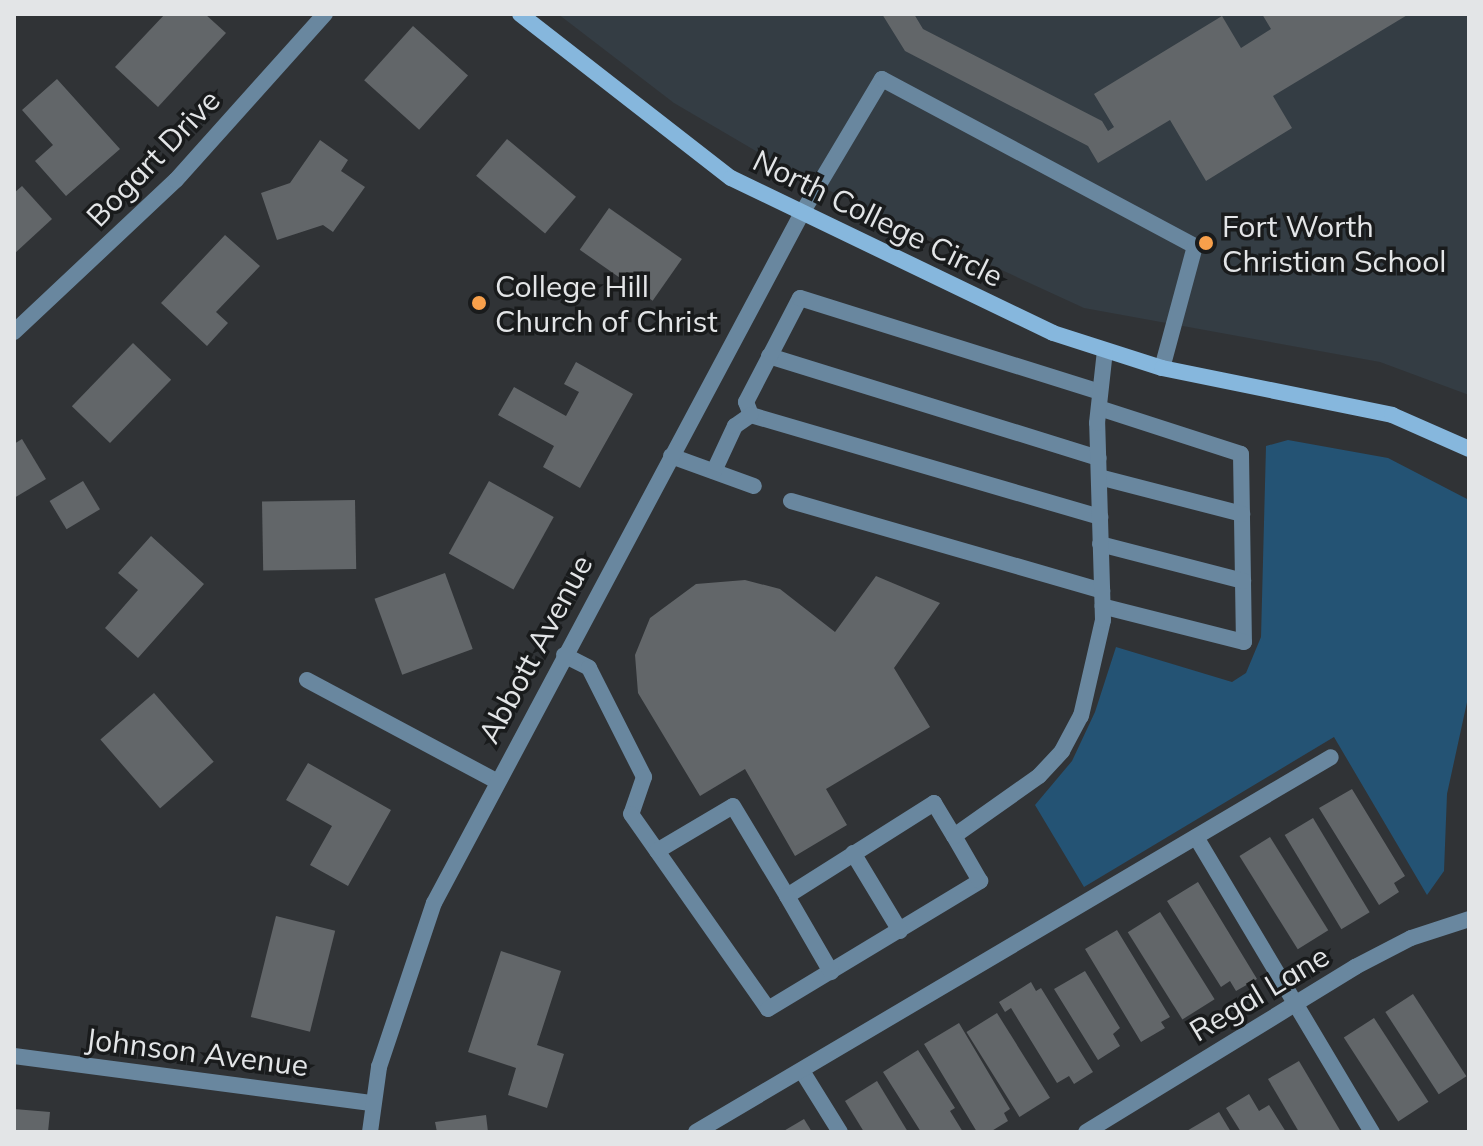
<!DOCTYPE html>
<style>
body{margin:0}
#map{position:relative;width:1483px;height:1146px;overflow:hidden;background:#303336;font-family:Mulish,sans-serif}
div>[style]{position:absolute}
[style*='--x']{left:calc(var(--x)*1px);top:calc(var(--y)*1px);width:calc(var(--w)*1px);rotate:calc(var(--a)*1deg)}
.built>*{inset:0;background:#343d44}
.green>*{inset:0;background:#245374}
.building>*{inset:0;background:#626669;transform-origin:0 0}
.lane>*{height:16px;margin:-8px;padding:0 8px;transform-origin:8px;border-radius:8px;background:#69879f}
.street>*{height:16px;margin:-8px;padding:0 8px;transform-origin:8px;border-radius:8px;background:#69879f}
.secondary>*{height:16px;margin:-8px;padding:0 8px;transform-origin:8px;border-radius:8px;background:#86b7dd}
.dots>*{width:22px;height:22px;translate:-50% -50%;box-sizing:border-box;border:4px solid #191b1c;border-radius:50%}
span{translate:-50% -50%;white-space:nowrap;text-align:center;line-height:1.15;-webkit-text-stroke:7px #191b1c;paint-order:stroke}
.street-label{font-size:30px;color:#e3e5e7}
.poi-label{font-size:30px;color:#e3e5e7}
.left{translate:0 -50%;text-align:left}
.frame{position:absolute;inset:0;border:16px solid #e3e5e7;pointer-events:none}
</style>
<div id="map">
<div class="built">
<div style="clip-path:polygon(558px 14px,1469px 14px,1469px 395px,1380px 362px,1084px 308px,802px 178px,674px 103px)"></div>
</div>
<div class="green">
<div style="clip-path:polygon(1288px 440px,1388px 458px,1469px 500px,1469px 693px,1447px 794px,1444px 871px,1427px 895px,1334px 737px,1084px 887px,1035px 805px,1072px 761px,1095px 712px,1116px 647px,1232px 682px,1246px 673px,1261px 637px,1266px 446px)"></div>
</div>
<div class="building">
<div style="clip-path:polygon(165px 14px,205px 14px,226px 33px,158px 107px,115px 67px)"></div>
<div style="clip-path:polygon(882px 14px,914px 14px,923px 29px,1102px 121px,1108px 131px,1114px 127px,1094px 94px,1222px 16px,1241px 48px,1271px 29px,1262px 14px,1409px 14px,1273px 96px,1292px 128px,1206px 181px,1170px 120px,1098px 163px,1088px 146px,905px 51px)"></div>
<div style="left:413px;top:26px;width:74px;height:73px;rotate:42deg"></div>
<div style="clip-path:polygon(57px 79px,120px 149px,66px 196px,35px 161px,53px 145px,22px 110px)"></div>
<div style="left:507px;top:139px;width:90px;height:48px;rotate:40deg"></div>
<div style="clip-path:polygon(320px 140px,348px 160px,341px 171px,365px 187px,333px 232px,323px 225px,277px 240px,261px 193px,290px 183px)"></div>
<div style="clip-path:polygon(22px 186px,52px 219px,14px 254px,14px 193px)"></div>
<div style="left:609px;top:208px;width:89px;height:51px;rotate:35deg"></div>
<div style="clip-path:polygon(225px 235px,260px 266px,216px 312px,228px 323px,207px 346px,161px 303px)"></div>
<div style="left:133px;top:343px;width:53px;height:88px;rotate:44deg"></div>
<div style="clip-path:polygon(576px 362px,633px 394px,580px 488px,543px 467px,554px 446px,498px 415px,514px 387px,566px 416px,579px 392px,564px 384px)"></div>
<div style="clip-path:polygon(22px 439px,46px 479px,14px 498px,14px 444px)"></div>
<div style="left:83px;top:481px;width:33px;height:39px;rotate:59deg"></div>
<div style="left:489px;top:481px;width:74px;height:83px;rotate:29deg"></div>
<div style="left:355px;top:500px;width:69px;height:93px;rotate:89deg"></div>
<div style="clip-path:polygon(151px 536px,204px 584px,138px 658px,105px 628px,138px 590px,118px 573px)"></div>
<div style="left:445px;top:573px;width:81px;height:75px;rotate:70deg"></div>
<div style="clip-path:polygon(876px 576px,940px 603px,894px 668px,930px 727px,826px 789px,847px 825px,795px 856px,745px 769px,700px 796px,638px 693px,635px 655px,650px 618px,696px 584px,745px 580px,780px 589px,835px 632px)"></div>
<div style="left:154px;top:693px;width:91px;height:71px;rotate:49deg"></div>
<div style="clip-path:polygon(308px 763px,391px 810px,348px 886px,310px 865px,332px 826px,286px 800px)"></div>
<div style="clip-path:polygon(1352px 789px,1405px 876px,1394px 883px,1399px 892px,1379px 905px,1319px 808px)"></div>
<div style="left:1313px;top:818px;width:110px;height:33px;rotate:59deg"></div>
<div style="left:1270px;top:837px;width:110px;height:36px;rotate:58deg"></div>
<div style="clip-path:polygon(1198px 882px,1257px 979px,1236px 991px,1230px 981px,1221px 987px,1167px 901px)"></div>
<div style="left:1160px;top:912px;width:103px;height:38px;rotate:58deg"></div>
<div style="left:276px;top:916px;width:61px;height:104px;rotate:14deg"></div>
<div style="clip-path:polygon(1117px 930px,1170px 1017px,1161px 1022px,1165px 1028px,1141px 1042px,1085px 949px)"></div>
<div style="clip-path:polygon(501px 951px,561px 971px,537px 1045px,564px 1054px,547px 1108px,508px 1095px,516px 1068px,468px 1052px)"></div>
<div style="clip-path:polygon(1085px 971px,1120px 1028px,1113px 1034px,1120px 1046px,1098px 1060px,1054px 989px)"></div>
<div style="clip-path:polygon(1031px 982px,1036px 991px,1041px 988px,1093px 1072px,1074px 1084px,1069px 1076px,1057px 1083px,1011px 1008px,1005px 1012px,999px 1002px)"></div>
<div style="left:1413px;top:994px;width:98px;height:33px;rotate:57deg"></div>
<div style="left:997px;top:1013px;width:100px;height:36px;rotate:58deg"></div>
<div style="left:1374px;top:1018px;width:100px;height:36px;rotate:57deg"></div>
<div style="clip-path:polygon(959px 1023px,1010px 1109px,1004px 1113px,1008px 1121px,990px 1132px,977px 1132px,924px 1044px)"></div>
<div style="clip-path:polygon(918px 1050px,955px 1108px,950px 1111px,963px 1132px,921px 1132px,883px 1072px)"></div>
<div style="clip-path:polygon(1299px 1061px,1341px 1132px,1299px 1132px,1268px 1079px)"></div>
<div style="clip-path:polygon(877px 1081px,908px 1132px,864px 1132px,845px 1101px)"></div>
<div style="clip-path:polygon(1249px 1094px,1259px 1111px,1269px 1105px,1286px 1132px,1241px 1132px,1226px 1108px)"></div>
<div style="clip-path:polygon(14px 1109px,50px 1112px,48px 1132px,14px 1132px)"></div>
<div style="clip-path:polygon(1219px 1112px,1231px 1132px,1185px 1132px)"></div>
<div style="clip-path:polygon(486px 1115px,488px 1132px,437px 1132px,435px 1122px)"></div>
<div style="clip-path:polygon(804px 1119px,812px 1132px,782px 1132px)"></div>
</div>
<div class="lane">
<div style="--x:802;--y:213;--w:156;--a:-59.2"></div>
<div style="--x:882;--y:79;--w:355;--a:28.1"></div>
<div style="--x:1195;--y:246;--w:126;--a:105.1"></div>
<div style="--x:769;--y:356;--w:345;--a:17.2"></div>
<div style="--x:1099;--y:408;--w:149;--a:17.9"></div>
<div style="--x:1241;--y:454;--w:188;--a:89.1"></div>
<div style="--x:1244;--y:642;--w:146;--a:-165.8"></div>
<div style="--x:751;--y:415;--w:14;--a:-111"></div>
<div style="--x:746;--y:402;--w:117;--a:-62.6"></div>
<div style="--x:800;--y:298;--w:314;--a:17.4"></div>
<div style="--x:751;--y:415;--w:364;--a:16.3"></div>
<div style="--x:671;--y:456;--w:88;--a:19.9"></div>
<div style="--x:714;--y:471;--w:50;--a:-65"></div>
<div style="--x:735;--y:426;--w:19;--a:-35"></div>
<div style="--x:1099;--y:477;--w:148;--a:14.5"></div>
<div style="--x:791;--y:501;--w:324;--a:16.1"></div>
<div style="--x:1100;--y:544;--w:148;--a:14.5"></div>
<div style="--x:564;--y:655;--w:28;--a:27"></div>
<div style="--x:589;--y:668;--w:122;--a:63.2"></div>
<div style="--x:644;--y:777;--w:39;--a:109"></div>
<div style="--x:631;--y:814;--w:238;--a:54.9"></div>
<div style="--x:768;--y:1009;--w:248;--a:-31.1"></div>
<div style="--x:980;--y:881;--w:52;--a:-120"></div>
<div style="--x:954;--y:836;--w:104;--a:-35.2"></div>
<div style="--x:1039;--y:776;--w:34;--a:-47"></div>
<div style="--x:1062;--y:751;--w:40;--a:-62"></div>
<div style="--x:1081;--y:716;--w:98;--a:-77.1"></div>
<div style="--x:1103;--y:620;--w:197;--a:-91.7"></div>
<div style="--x:1097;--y:423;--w:73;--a:-83.7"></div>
<div style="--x:657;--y:851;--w:88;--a:-30.6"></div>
<div style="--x:733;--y:806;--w:105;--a:59"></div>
<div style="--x:787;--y:896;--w:174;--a:-32.3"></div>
<div style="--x:934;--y:803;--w:39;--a:59"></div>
<div style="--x:853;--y:853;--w:91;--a:58.9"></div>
<div style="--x:787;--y:896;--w:88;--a:59.9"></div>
</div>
<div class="street">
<div style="--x:14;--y:332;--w:222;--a:-43.2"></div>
<div style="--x:176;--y:180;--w:223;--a:-48.1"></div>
<div style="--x:307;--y:680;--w:214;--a:28.1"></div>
<div style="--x:1196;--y:837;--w:344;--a:59.2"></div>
<div style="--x:14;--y:1056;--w:362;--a:7.5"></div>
<div style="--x:802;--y:1071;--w:72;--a:58.1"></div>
<div style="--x:370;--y:1132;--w:66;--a:-82.1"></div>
<div style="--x:379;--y:1067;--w:173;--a:-71.5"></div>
<div style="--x:434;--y:903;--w:782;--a:-61.93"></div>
<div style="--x:696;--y:1132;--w:737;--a:-30.56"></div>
<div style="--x:1086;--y:1132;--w:316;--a:-31.5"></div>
<div style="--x:1355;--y:967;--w:63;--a:-27.4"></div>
<div style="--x:1411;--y:938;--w:61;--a:-18.1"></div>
</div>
<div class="secondary">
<div style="--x:520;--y:14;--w:267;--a:37.9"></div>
<div style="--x:731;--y:178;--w:357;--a:25.7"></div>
<div style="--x:1053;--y:333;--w:114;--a:17.8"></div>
<div style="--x:1162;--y:368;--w:235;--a:11.5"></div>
<div style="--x:1392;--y:415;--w:84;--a:23.8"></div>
</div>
<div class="dots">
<div style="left:1206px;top:243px;background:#f8a04b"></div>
<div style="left:479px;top:303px;background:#f8a04b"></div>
</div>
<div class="street-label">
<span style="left:153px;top:158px;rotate:-46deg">Bogart Drive</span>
<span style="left:878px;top:218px;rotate:26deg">North College Circle</span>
<span style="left:535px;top:649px;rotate:-62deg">Abbott Avenue</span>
<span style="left:1259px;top:993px;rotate:-31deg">Regal Lane</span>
<span style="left:197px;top:1052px;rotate:7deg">Johnson Avenue</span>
</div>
<div class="poi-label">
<span class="left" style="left:1222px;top:243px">Fort Worth<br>Christian School</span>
<span class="left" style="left:495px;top:303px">College Hill<br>Church of Christ</span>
</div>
<div class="frame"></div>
</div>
